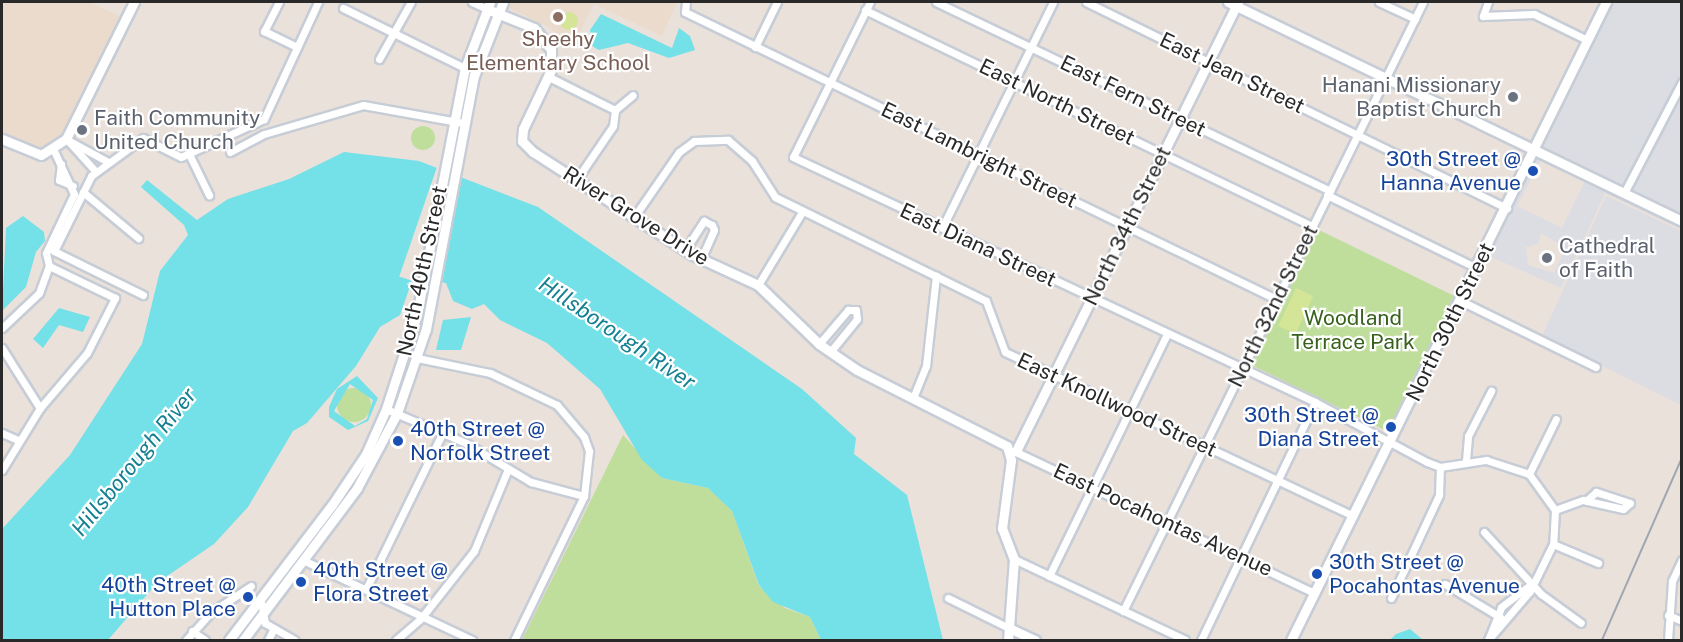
<!DOCTYPE html>
<style>
body{margin:0}
#map{position:relative;width:1683px;height:642px;overflow:hidden;background:#eae1db;font-family:"Public Sans",sans-serif}
div>[style]{position:absolute}
[style*='--x']{left:calc(var(--x)*1px);top:calc(var(--y)*1px);width:calc(var(--w)*1px);rotate:calc(var(--a)*1deg)}
.industrial>*{inset:0;background:#dcdce3}
.education>*{inset:0;background:#ebdbcc}
.green>*{inset:0;background:#bfde9b;transform-origin:0 0}
.round{border-radius:50%}
.pitch>*{inset:0;background:#d4e597;transform-origin:0 0}
.water>*{inset:0;background:#74e0e7}
.pier>*{inset:0;background:#eae1db;transform-origin:0 0}
.roads{filter:drop-shadow(2px 0 #c7cdd6) drop-shadow(-2px 0 #c7cdd6) drop-shadow(0 2px #c7cdd6) drop-shadow(0 -2px #c7cdd6)}
.street>*{height:7px;margin:-3.5px;padding:0 3.5px;transform-origin:3.5px;border-radius:3.5px;background:#fff}
.secondary>*{height:9px;margin:-4.5px;padding:0 4.5px;transform-origin:4.5px;border-radius:4.5px;background:#fff}
.rail>*{height:1.5px;margin:-0.75px;padding:0 0.75px;transform-origin:0.75px;border-radius:0.75px;background:#9fa6b2}
.dots>*{width:16px;height:16px;translate:-50% -50%;box-sizing:border-box;border:3px solid #fff;border-radius:50%}
span{translate:-50% -50%;white-space:nowrap;text-align:center;line-height:1.15;-webkit-text-stroke:4.5px #fff;paint-order:stroke}
.education-label{font-size:21px;color:#785e54}
.street-label{font-size:21px;color:#292929}
.worship-label{font-size:21px;color:#5b616d}
.right{translate:-100% -50%;text-align:right}
.left{translate:0 -50%;text-align:left}
.transit-label{font-size:21px;color:#164399}
.park-label{font-size:21px;color:#39611e}
.water-label{font-size:22px;color:#158091;font-style:italic}
.frame{position:absolute;inset:0;border:3px solid #292929;pointer-events:none}
</style>
<div id="map">
<div class="industrial">
<div style="clip-path:polygon(1609px 2px,1681px 2px,1681px 76px,1622px 189px,1539px 148px)"></div>
<div style="clip-path:polygon(1681px 88px,1681px 217px,1628px 191px)"></div>
<div style="clip-path:polygon(evenodd,1536px 154px,1681px 224px,1681px 229px,1605px 193px,1561px 288px,1487px 255px,1536px 154px,1541px 160px,1585px 181px,1562px 228px,1517px 206px,1541px 160px,1536px 154px,1541px 233px,1566px 248px,1554px 273px,1528px 265px,1526px 247px,1538px 244px,1541px 233px)"></div>
<div style="clip-path:polygon(1606px 196px,1681px 231px,1681px 405px,1542px 336px)"></div>
</div>
<div class="education">
<div style="clip-path:polygon(2px 2px,90px 2px,123px 18px,61px 140px,44px 149px,2px 134px)"></div>
<div style="clip-path:polygon(506px 2px,677px 2px,662px 36px,594px 4px,572px 48px,549px 27px,504px 6px)"></div>
</div>
<div class="green">
<div class="round" style="left:411px;top:126px;width:24px;height:24px"></div>
<div style="left:1317px;top:229px;width:154px;height:151px;rotate:26deg"></div>
<div class="round" style="left:337px;top:388px;width:34px;height:34px"></div>
<div style="clip-path:polygon(623px 435px,662px 478px,708px 488px,722px 501px,732px 511px,759px 586px,785px 608px,810px 617px,821px 640px,522px 640px)"></div>
</div>
<div class="pitch">
<div class="round" style="left:560px;top:12px;width:18px;height:18px"></div>
<div style="left:1296px;top:288px;width:19px;height:42px;rotate:25deg"></div>
</div>
<div class="water">
<div style="clip-path:polygon(601px 14px,672px 48px,679px 28px,690px 36px,695px 50px,669px 58px,628px 43px,599px 50px,592px 46px,590px 30px)"></div>
<div style="clip-path:polygon(344px 152px,419px 161px,538px 207px,802px 389px,856px 438px,854px 454px,907px 495px,943px 640px,821px 640px,810px 617px,773px 602px,759px 585px,732px 511px,708px 488px,662px 478px,642px 460px,600px 389px,547px 343px,500px 320px,484px 304px,472px 309px,453px 301px,446px 283px,413px 278px,400px 315px,380px 327px,356px 366px,307px 423px,293px 431px,248px 507px,214px 544px,157px 583px,108px 640px,2px 640px,2px 529px,70px 455px,142px 344px,160px 271px,188px 235px,184px 225px,141px 187px,147px 180px,197px 220px,228px 199px,289px 179px)"></div>
<div style="clip-path:polygon(23px 216px,44px 232px,45px 241px,36px 252px,26px 287px,2px 311px,6px 228px)"></div>
<div style="clip-path:polygon(59px 308px,90px 317px,83px 332px,59px 325px,43px 348px,33px 339px)"></div>
<div style="clip-path:polygon(471px 317px,461px 350px,436px 350px,443px 320px)"></div>
<div style="clip-path:polygon(evenodd,357px 376px,378px 398px,368px 421px,348px 430px,329px 417px,329px 407px,337px 389px,357px 376px,350px 384px,373px 400px,367px 419px,355px 426px,334px 411px,350px 384px)"></div>
<div style="clip-path:polygon(1410px 629px,1423px 640px,1390px 640px,1396px 634px)"></div>
</div>
<div class="pier">
<div style="left:438px;top:164px;width:24px;height:119px;rotate:19deg"></div>
</div>
<div class="roads">
<div class="street">
<div style="--x:279;--y:2;--w:33;--a:117"></div>
<div style="--x:264;--y:31;--w:37;--a:26"></div>
<div style="--x:472;--y:2;--w:17;--a:25"></div>
<div style="--x:686;--y:2;--w:10;--a:96"></div>
<div style="--x:685;--y:12;--w:657;--a:25.9"></div>
<div style="--x:870;--y:2;--w:173;--a:116.4"></div>
<div style="--x:793;--y:157;--w:577;--a:25.14"></div>
<div style="--x:1315;--y:402;--w:127;--a:28.2"></div>
<div style="--x:1427;--y:462;--w:14;--a:21"></div>
<div style="--x:1440;--y:467;--w:47;--a:-8.7"></div>
<div style="--x:1486;--y:460;--w:45;--a:18"></div>
<div style="--x:1529;--y:474;--w:44;--a:54.2"></div>
<div style="--x:1555;--y:510;--w:34;--a:93"></div>
<div style="--x:1553;--y:544;--w:52;--a:116.1"></div>
<div style="--x:1530;--y:591;--w:65;--a:130.6"></div>
<div style="--x:936;--y:2;--w:437;--a:25.6"></div>
<div style="--x:1086;--y:2;--w:469;--a:26.1"></div>
<div style="--x:1379;--y:2;--w:40;--a:25"></div>
<div style="--x:1488;--y:2;--w:15;--a:110"></div>
<div style="--x:1483;--y:16;--w:51;--a:-2.2"></div>
<div style="--x:1534;--y:14;--w:59;--a:26.1"></div>
<div style="--x:343;--y:8;--w:136;--a:26.2"></div>
<div style="--x:865;--y:10;--w:496;--a:25.8"></div>
<div style="--x:755;--y:47;--w:50;--a:-63.9"></div>
<div style="--x:379;--y:59;--w:65;--a:-60.7"></div>
<div style="--x:549;--y:77;--w:74;--a:26.6"></div>
<div style="--x:615;--y:110;--w:16;--a:97"></div>
<div style="--x:613;--y:126;--w:64;--a:124.2"></div>
<div style="--x:615;--y:110;--w:23;--a:-40"></div>
<div style="--x:66;--y:139;--w:48;--a:28.7"></div>
<div style="--x:70;--y:143;--w:38;--a:48"></div>
<div style="--x:230;--y:152;--w:38;--a:-28"></div>
<div style="--x:264;--y:134;--w:103;--a:-16.3"></div>
<div style="--x:363;--y:105;--w:102;--a:10.2"></div>
<div style="--x:189;--y:154;--w:46;--a:64"></div>
<div style="--x:61;--y:164;--w:16;--a:97"></div>
<div style="--x:59;--y:180;--w:15;--a:23"></div>
<div style="--x:83;--y:192;--w:72;--a:39.9"></div>
<div style="--x:1624;--y:193;--w:125;--a:-62.4"></div>
<div style="--x:1327;--y:195;--w:167;--a:26"></div>
<div style="--x:634;--y:217;--w:79;--a:-55.3"></div>
<div style="--x:679;--y:152;--w:19;--a:-36"></div>
<div style="--x:694;--y:141;--w:34;--a:-2"></div>
<div style="--x:728;--y:140;--w:32;--a:41"></div>
<div style="--x:752;--y:161;--w:43;--a:57.4"></div>
<div style="--x:775;--y:197;--w:235;--a:26.2"></div>
<div style="--x:986;--y:301;--w:54;--a:69.6"></div>
<div style="--x:1005;--y:352;--w:385;--a:25.2"></div>
<div style="--x:942;--y:228;--w:252;--a:-63.8"></div>
<div style="--x:685;--y:250;--w:35;--a:-57"></div>
<div style="--x:704;--y:221;--w:9;--a:27"></div>
<div style="--x:712;--y:225;--w:5;--a:68"></div>
<div style="--x:714;--y:230;--w:32;--a:114"></div>
<div style="--x:49;--y:266;--w:13;--a:-103"></div>
<div style="--x:46;--y:253;--w:65;--a:-64.6"></div>
<div style="--x:74;--y:194;--w:47;--a:-114.9"></div>
<div style="--x:758;--y:285;--w:85;--a:-58.9"></div>
<div style="--x:143;--y:295;--w:99;--a:-153.7"></div>
<div style="--x:54;--y:251;--w:84;--a:-63.7"></div>
<div style="--x:91;--y:176;--w:64;--a:-36.2"></div>
<div style="--x:143;--y:138;--w:42;--a:26.6"></div>
<div style="--x:181;--y:157;--w:91;--a:-24.6"></div>
<div style="--x:264;--y:119;--w:129;--a:-65.2"></div>
<div style="--x:1461;--y:301;--w:150;--a:26.1"></div>
<div style="--x:2;--y:328;--w:51;--a:-43.4"></div>
<div style="--x:39;--y:293;--w:29;--a:-70"></div>
<div style="--x:819;--y:344;--w:45;--a:-49.5"></div>
<div style="--x:848;--y:310;--w:8;--a:0"></div>
<div style="--x:856;--y:310;--w:9;--a:84"></div>
<div style="--x:857;--y:319;--w:41;--a:129.1"></div>
<div style="--x:2;--y:348;--w:71;--a:57.7"></div>
<div style="--x:417;--y:358;--w:75;--a:11.6"></div>
<div style="--x:490;--y:373;--w:74;--a:25.5"></div>
<div style="--x:557;--y:405;--w:42;--a:49.8"></div>
<div style="--x:584;--y:437;--w:15;--a:70"></div>
<div style="--x:589;--y:451;--w:45;--a:96.3"></div>
<div style="--x:584;--y:496;--w:160;--a:115.9"></div>
<div style="--x:913;--y:398;--w:35;--a:-68"></div>
<div style="--x:926;--y:366;--w:91;--a:-83.7"></div>
<div style="--x:386;--y:409;--w:87;--a:23"></div>
<div style="--x:466;--y:443;--w:76;--a:31"></div>
<div style="--x:531;--y:482;--w:55;--a:14.8"></div>
<div style="--x:2;--y:433;--w:17;--a:24"></div>
<div style="--x:1014;--y:451;--w:333;--a:25.3"></div>
<div style="--x:1466;--y:460;--w:24;--a:-85"></div>
<div style="--x:1468;--y:436;--w:51;--a:-62.9"></div>
<div style="--x:2;--y:470;--w:73;--a:-58.5"></div>
<div style="--x:40;--y:408;--w:72;--a:-49.5"></div>
<div style="--x:87;--y:353;--w:62;--a:-63"></div>
<div style="--x:115;--y:298;--w:73;--a:-154.1"></div>
<div style="--x:1529;--y:474;--w:61;--a:-63.9"></div>
<div style="--x:1555;--y:510;--w:30;--a:-20"></div>
<div style="--x:1583;--y:500;--w:41;--a:12.7"></div>
<div style="--x:1623;--y:509;--w:9;--a:-41"></div>
<div style="--x:1630;--y:503;--w:36;--a:-162"></div>
<div style="--x:1596;--y:492;--w:13;--a:138"></div>
<div style="--x:1484;--y:532;--w:84;--a:47.4"></div>
<div style="--x:1541;--y:594;--w:49;--a:35.9"></div>
<div style="--x:1553;--y:544;--w:49;--a:22.9"></div>
<div style="--x:1014;--y:559;--w:189;--a:25.3"></div>
<div style="--x:305;--y:561;--w:185;--a:25.3"></div>
<div style="--x:1049;--y:576;--w:269;--a:-64"></div>
<div style="--x:1445;--y:584;--w:64;--a:31"></div>
<div style="--x:366;--y:589;--w:175;--a:-63.9"></div>
<div style="--x:948;--y:598;--w:68;--a:26.2"></div>
<div style="--x:1391;--y:598;--w:114;--a:-65"></div>
<div style="--x:1439;--y:495;--w:28;--a:-88"></div>
<div style="--x:261;--y:601;--w:22;--a:80"></div>
<div style="--x:265;--y:623;--w:34;--a:30"></div>
<div style="--x:1123;--y:611;--w:679;--a:-63.77"></div>
<div style="--x:1668;--y:615;--w:15;--a:23"></div>
<div style="--x:192;--y:631;--w:16;--a:35"></div>
<div style="--x:186;--y:640;--w:36;--a:-48"></div>
<div style="--x:210;--y:613;--w:49;--a:-33.4"></div>
<div style="--x:268;--y:640;--w:11;--a:-63"></div>
<div style="--x:396;--y:640;--w:35;--a:-41"></div>
<div style="--x:422;--y:617;--w:84;--a:-51.8"></div>
<div style="--x:474;--y:551;--w:89;--a:-67.5"></div>
<div style="--x:1201;--y:640;--w:264;--a:-64.4"></div>
<div style="--x:1488;--y:640;--w:35;--a:-68"></div>
<div style="--x:1501;--y:607;--w:39;--a:-37"></div>
<div style="--x:1668;--y:640;--w:59;--a:-86.1"></div>
<div style="--x:1672;--y:581;--w:23;--a:-65"></div>
</div>
<div class="secondary">
<div style="--x:1228;--y:2;--w:504;--a:25.75"></div>
<div style="--x:487;--y:9;--w:51;--a:22"></div>
<div style="--x:534;--y:28;--w:28;--a:52"></div>
<div style="--x:551;--y:50;--w:20;--a:90"></div>
<div style="--x:551;--y:70;--w:65;--a:115.4"></div>
<div style="--x:523;--y:129;--w:12;--a:95"></div>
<div style="--x:522;--y:141;--w:16;--a:45"></div>
<div style="--x:533;--y:152;--w:190;--a:32.8"></div>
<div style="--x:693;--y:255;--w:72;--a:24.8"></div>
<div style="--x:758;--y:285;--w:85;--a:44"></div>
<div style="--x:819;--y:344;--w:46;--a:34.4"></div>
<div style="--x:857;--y:370;--w:168;--a:26.9"></div>
<div style="--x:1007;--y:446;--w:15;--a:74"></div>
<div style="--x:1011;--y:460;--w:69;--a:97.5"></div>
<div style="--x:1002;--y:528;--w:33;--a:69"></div>
<div style="--x:1014;--y:559;--w:81;--a:94.2"></div>
<div style="--x:2;--y:139;--w:42;--a:22.3"></div>
<div style="--x:41;--y:155;--w:30;--a:-33"></div>
<div style="--x:66;--y:139;--w:153;--a:-63.6"></div>
<div style="--x:1016;--y:451;--w:501;--a:-63.69"></div>
<div style="--x:1009;--y:628;--w:29;--a:25"></div>
<div style="--x:229;--y:640;--w:170;--a:-52.7"></div>
<div style="--x:332;--y:505;--w:61;--a:-56.3"></div>
<div style="--x:366;--y:454;--w:49;--a:-66"></div>
<div style="--x:386;--y:409;--w:100;--a:-71.9"></div>
<div style="--x:417;--y:314;--w:251;--a:-79"></div>
<div style="--x:465;--y:68;--w:71;--a:-69.3"></div>
<div style="--x:243;--y:640;--w:190;--a:-53.1"></div>
<div style="--x:357;--y:488;--w:85;--a:-61.9"></div>
<div style="--x:397;--y:413;--w:89;--a:-71"></div>
<div style="--x:426;--y:329;--w:258;--a:-79.3"></div>
<div style="--x:474;--y:76;--w:79;--a:-68.6"></div>
<div style="--x:1291;--y:640;--w:712;--a:-63.72"></div>
</div>
</div>
<div class="rail">
<div style="--x:1602;--y:640;--w:199;--a:-66.3"></div>
</div>
<div class="dots">
<div style="left:558px;top:17px;background:#8d6e63"></div>
<div style="left:1513px;top:97px;background:#6b7280"></div>
<div style="left:82px;top:130px;background:#6b7280"></div>
<div style="left:1533px;top:171px;background:#1a4fb4"></div>
<div style="left:1547px;top:258px;background:#6b7280"></div>
<div style="left:1391px;top:427px;background:#1a4fb4"></div>
<div style="left:398px;top:441px;background:#1a4fb4"></div>
<div style="left:1317px;top:574px;background:#1a4fb4"></div>
<div style="left:301px;top:582px;background:#1a4fb4"></div>
<div style="left:248px;top:597px;background:#1a4fb4"></div>
</div>
<div class="education-label">
<span style="left:558px;top:51px">Sheehy<br>Elementary School</span>
</div>
<div class="street-label">
<span style="left:1232px;top:73px;rotate:26deg">East Jean Street</span>
<span style="left:1133px;top:96px;rotate:26deg">East Fern Street</span>
<span style="left:1057px;top:102px;rotate:26deg">East North Street</span>
<span style="left:979px;top:155px;rotate:26deg">East Lambright Street</span>
<span style="left:636px;top:216px;rotate:32deg">River Grove Drive</span>
<span style="left:1127px;top:226px;rotate:-64deg">North 34th Street</span>
<span style="left:978px;top:245px;rotate:25deg">East Diana Street</span>
<span style="left:422px;top:271px;rotate:-78deg">North 40th Street</span>
<span style="left:1273px;top:306px;rotate:-64deg">North 32nd Street</span>
<span style="left:1450px;top:322px;rotate:-64deg">North 30th Street</span>
<span style="left:1117px;top:405px;rotate:25deg">East Knollwood Street</span>
<span style="left:1163px;top:520px;rotate:25deg">East Pocahontas Avenue</span>
</div>
<div class="worship-label">
<span class="right" style="left:1501px;top:97px">Hanani Missionary<br>Baptist Church</span>
<span class="left" style="left:94px;top:130px">Faith Community<br>United Church</span>
<span class="left" style="left:1559px;top:258px">Cathedral<br>of Faith</span>
</div>
<div class="transit-label">
<span class="right" style="left:1521px;top:171px">30th Street @<br>Hanna Avenue</span>
<span class="right" style="left:1379px;top:427px">30th Street @<br>Diana Street</span>
<span class="left" style="left:410px;top:441px">40th Street @<br>Norfolk Street</span>
<span class="left" style="left:1329px;top:574px">30th Street @<br>Pocahontas Avenue</span>
<span class="left" style="left:313px;top:582px">40th Street @<br>Flora Street</span>
<span class="right" style="left:236px;top:597px">40th Street @<br>Hutton Place</span>
</div>
<div class="park-label">
<span style="left:1353px;top:330px">Woodland<br>Terrace Park</span>
</div>
<div class="water-label">
<span style="left:617px;top:333px;rotate:34deg">Hillsborough River</span>
<span style="left:134px;top:462px;rotate:-51deg">Hillsborough River</span>
</div>
<div class="frame"></div>
</div>
